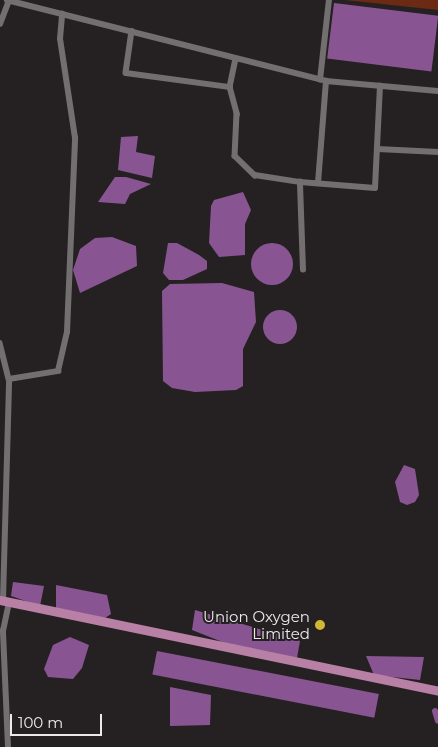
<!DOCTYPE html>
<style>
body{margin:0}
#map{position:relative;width:438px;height:747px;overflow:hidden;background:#252122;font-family:Montserrat,sans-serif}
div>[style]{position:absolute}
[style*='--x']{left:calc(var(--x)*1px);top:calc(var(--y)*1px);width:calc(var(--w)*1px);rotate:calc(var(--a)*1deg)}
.green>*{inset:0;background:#6c2a15}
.water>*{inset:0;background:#885592;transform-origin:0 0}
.round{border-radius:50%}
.canal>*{height:6px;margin:-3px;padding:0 3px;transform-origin:3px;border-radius:3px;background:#885592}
.minor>*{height:5.5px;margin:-2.75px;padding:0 2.75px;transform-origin:2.75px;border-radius:2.75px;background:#736e6f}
.primary>*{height:9px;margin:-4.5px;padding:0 4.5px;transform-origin:4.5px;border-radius:4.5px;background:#b880a5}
.dots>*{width:14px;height:14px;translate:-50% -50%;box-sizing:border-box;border:2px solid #252122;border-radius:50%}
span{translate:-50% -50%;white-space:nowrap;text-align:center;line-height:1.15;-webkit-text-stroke:4px #252122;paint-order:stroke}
.poi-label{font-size:15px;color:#ece9ea}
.right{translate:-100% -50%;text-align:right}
.scale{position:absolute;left:10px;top:714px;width:92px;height:22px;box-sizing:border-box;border:2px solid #ece9ea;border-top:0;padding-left:6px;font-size:15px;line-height:18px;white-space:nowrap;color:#ece9ea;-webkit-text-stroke:4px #252122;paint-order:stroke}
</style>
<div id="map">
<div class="green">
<div style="clip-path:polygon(345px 0,438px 0,438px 10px)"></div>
</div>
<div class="water">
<div style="left:334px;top:3px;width:105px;height:56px;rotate:7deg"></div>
<div style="clip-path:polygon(138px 136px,136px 152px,155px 156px,152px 178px,118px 170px,121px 137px)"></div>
<div style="clip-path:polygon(115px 177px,126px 177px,151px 184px,130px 194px,125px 204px,98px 202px)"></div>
<div style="clip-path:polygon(243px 192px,251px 210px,245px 224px,245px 255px,219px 257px,209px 243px,211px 206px,214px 200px)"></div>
<div style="clip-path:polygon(112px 237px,136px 246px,137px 266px,80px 293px,73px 270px,80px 249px,95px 238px)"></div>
<div class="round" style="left:251px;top:243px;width:42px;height:42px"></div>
<div style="clip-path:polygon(168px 243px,177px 243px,199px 255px,207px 261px,207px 269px,183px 280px,169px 280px,163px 273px)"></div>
<div style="clip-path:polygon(222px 283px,254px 292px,256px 322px,243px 349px,243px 386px,236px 390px,195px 392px,172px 388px,163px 381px,162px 291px,170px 284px)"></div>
<div class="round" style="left:263px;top:310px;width:34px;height:34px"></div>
<div style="clip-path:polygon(404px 465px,415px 469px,419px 495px,415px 502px,407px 505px,400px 502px,395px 482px)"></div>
<div style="clip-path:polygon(13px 582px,44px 586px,40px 606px,11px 596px)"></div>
<div style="clip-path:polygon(56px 585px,107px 595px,111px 614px,105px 618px,56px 609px)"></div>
<div style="clip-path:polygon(195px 610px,300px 641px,297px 658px,230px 645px,192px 630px)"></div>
<div style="clip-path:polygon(70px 637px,89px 645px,82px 668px,73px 679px,48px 677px,44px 669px,53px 645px)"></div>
<div style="left:157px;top:651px;width:226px;height:24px;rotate:11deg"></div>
<div style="clip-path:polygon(366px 656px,424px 657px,420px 680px,374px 675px)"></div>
<div style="clip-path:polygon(170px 687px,211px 695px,210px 725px,170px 726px)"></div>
</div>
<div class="canal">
<div style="--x:435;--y:711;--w:10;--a:73"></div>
</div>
<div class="minor">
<div style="--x:7;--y:0;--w:329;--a:14.2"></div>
<div style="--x:326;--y:81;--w:112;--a:5.1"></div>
<div style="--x:0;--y:24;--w:26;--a:-69"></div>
<div style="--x:132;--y:31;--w:42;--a:98.1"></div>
<div style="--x:126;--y:73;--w:105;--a:7.7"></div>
<div style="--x:236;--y:59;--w:29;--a:102"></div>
<div style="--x:230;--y:87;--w:28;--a:75"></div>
<div style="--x:237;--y:114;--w:42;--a:92.7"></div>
<div style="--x:235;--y:156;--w:28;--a:44"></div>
<div style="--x:255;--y:175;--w:46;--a:8.8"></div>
<div style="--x:320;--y:80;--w:81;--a:-83.6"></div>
<div style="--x:378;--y:149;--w:60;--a:2.9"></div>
<div style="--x:318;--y:183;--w:102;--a:-85.5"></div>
<div style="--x:303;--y:270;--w:88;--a:-92"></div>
<div style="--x:300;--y:182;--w:75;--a:4.6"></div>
<div style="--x:375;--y:188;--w:102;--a:-87.2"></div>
<div style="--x:0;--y:343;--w:37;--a:76"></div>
<div style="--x:3;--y:600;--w:221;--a:-88.4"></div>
<div style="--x:9;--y:379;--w:50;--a:-9.3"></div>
<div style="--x:58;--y:371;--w:40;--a:-77"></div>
<div style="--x:67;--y:332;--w:194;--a:-87.6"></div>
<div style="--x:75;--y:138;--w:100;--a:-98.6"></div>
<div style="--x:60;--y:39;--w:25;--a:-85"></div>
<div style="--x:8;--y:747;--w:116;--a:-92.5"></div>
<div style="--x:3;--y:631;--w:30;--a:-78"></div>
</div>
<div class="primary">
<div style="--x:0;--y:600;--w:447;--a:11.7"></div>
</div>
<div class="dots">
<div style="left:320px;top:625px;background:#d4b635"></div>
</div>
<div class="poi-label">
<span class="right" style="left:310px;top:625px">Union Oxygen<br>Limited</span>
</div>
<div class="scale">100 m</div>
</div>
